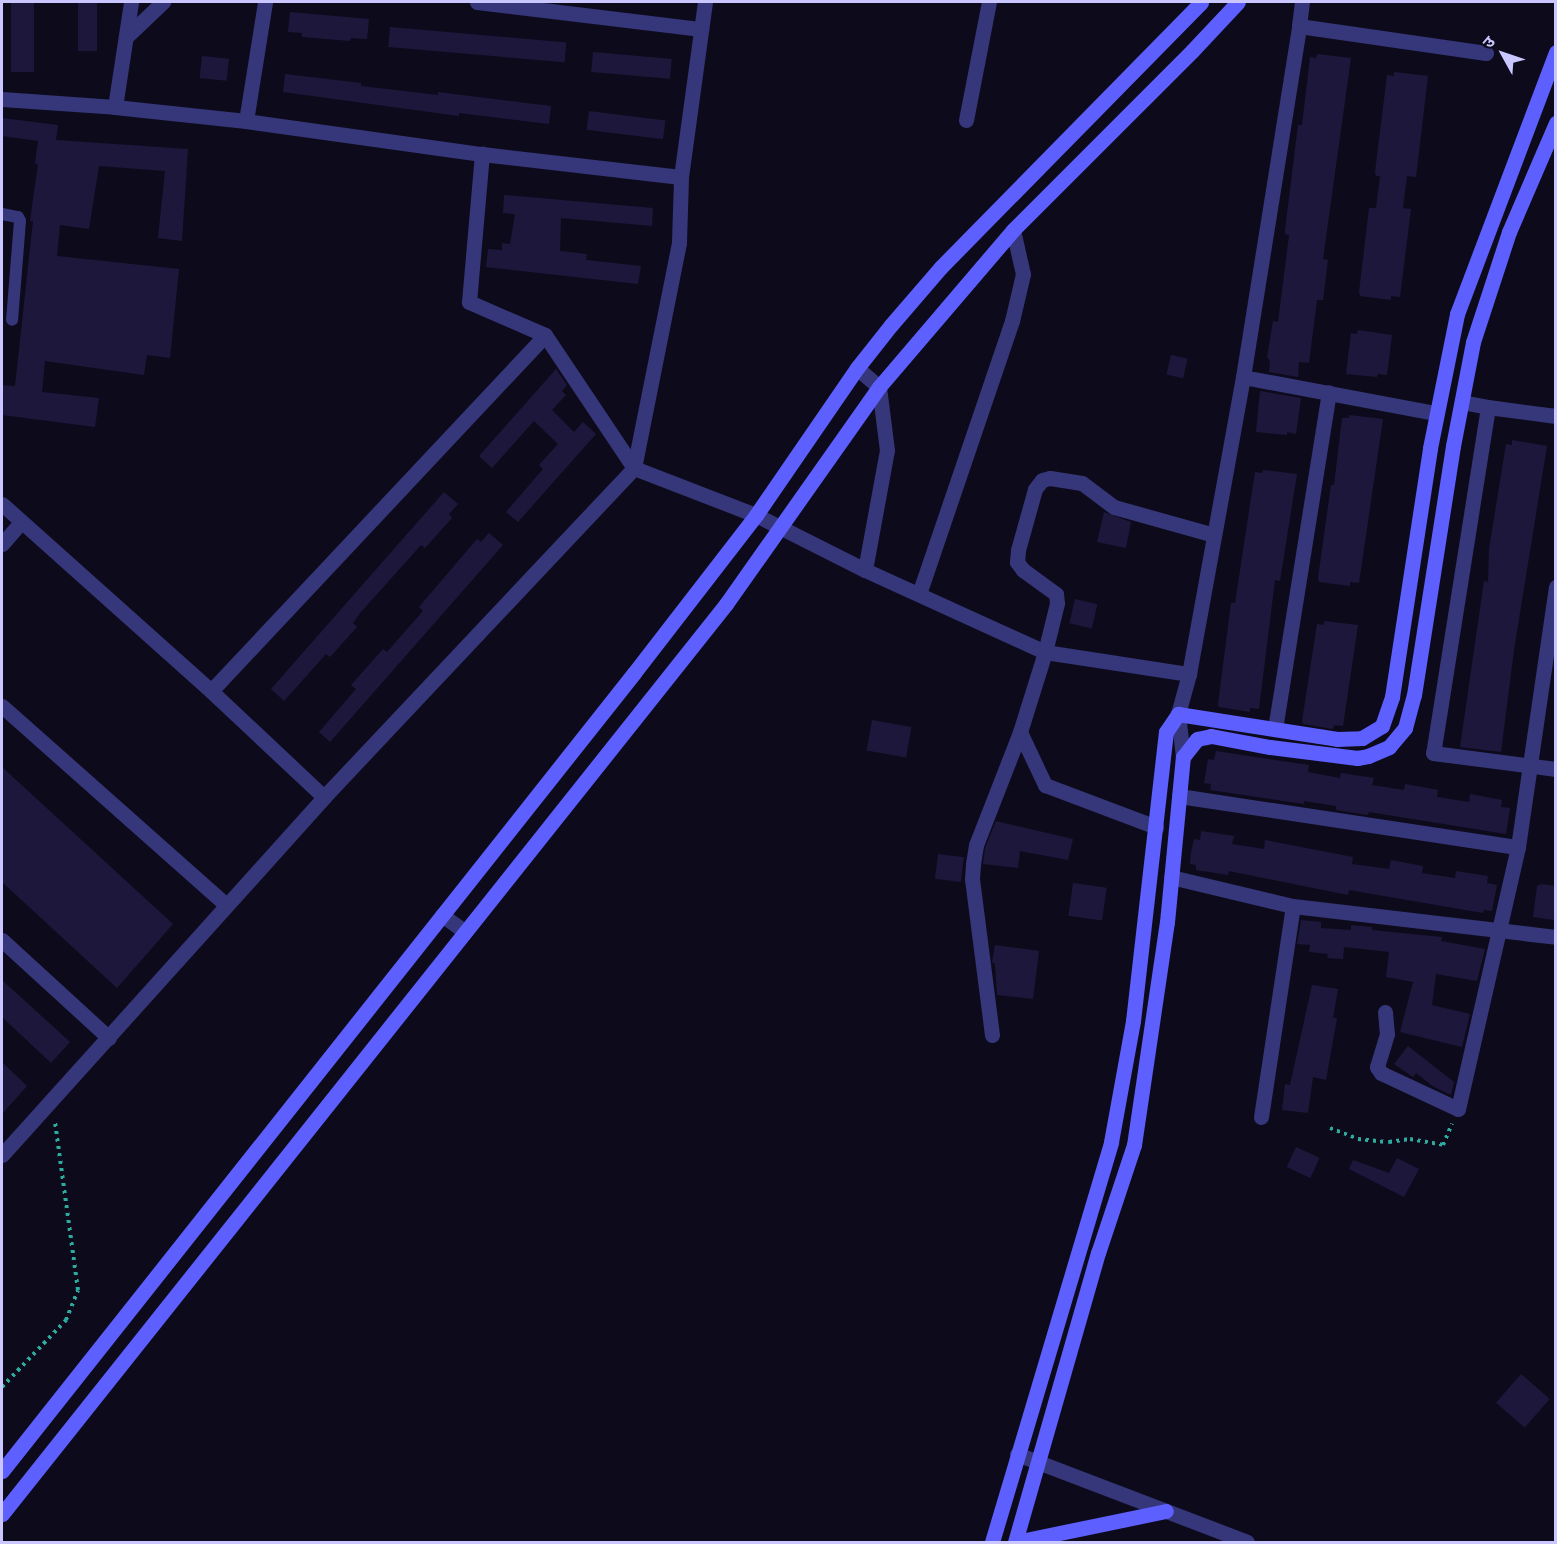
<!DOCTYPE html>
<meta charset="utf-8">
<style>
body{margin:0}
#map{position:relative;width:1557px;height:1544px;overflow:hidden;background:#0d0b1b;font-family:"Alegreya Sans","Noto Sans Devanagari",sans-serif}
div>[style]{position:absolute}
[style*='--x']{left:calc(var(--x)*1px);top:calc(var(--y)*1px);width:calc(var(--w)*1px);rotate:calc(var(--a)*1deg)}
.building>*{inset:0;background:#1d173c;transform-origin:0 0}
.path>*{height:4px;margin-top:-2px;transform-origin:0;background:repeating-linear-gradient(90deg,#2dab9f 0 3px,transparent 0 7.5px)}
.service>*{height:12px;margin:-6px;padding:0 6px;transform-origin:6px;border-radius:6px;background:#36367a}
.minor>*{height:15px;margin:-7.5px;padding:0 7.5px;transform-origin:7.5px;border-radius:7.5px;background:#36367a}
.secondary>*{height:15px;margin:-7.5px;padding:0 7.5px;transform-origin:7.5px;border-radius:7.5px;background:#5d5ffe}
span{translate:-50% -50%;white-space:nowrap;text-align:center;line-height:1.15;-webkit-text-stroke:4.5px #0d0b1b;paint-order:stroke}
.frame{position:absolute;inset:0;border:3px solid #cac6ff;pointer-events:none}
.north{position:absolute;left:1473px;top:24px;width:60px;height:60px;-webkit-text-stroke:4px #0d0b1b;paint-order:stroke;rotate:310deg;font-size:16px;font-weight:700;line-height:24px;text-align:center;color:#cac6ff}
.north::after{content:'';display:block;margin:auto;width:21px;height:27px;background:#cac6ff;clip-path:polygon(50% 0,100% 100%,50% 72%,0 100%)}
</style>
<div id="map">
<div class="building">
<div style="left:11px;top:2px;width:23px;height:70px"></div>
<div style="left:78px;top:2px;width:19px;height:49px"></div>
<div style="clip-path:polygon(290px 12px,369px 19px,367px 39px,351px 38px,350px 41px,302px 37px,302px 33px,288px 32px)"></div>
<div style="left:390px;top:27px;width:177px;height:20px;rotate:5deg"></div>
<div style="left:593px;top:52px;width:79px;height:20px;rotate:5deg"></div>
<div style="clip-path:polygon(1317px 54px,1351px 58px,1323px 259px,1328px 260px,1323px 300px,1317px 300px,1309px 363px,1299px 362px,1298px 377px,1269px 372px,1270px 361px,1267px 357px,1273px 321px,1278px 322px,1285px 267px,1289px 235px,1285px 234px,1285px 230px,1298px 125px,1302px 125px,1310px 57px,1316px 58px)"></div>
<div style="left:202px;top:56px;width:27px;height:22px;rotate:6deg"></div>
<div style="clip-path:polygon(1394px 72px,1428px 76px,1416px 177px,1407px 176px,1403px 208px,1411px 209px,1400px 297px,1391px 296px,1391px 300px,1360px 296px,1359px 292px,1369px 208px,1376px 208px,1380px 176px,1376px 176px,1375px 172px,1387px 75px,1394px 76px)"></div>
<div style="clip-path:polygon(285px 74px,361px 83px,361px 86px,438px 95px,438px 92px,551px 106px,549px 124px,459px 113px,459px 116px,283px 92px)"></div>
<div style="left:589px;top:111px;width:77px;height:19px;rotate:7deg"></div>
<div style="clip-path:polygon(2px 118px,58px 125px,56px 140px,188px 149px,182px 241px,158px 238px,165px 171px,99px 166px,89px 229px,60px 225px,57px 256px,179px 269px,170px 358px,147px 355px,144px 375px,45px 361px,42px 392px,99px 398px,95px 427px,2px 415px,2px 385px,15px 386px,33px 221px,30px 221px,38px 164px,35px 164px,38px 141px,2px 136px)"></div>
<div style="clip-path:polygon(504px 195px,653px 208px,652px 226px,561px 218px,560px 251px,587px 254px,586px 260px,641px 266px,638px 284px,486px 267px,488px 249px,502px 250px,502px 243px,510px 244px,515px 214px,503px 213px)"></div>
<div style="clip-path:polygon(1358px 330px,1392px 335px,1387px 375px,1378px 374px,1377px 377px,1346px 374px,1351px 333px,1357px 334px)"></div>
<div style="left:1171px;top:355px;width:17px;height:20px;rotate:13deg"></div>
<div style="clip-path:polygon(556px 369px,567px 385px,562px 391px,566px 395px,552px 410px,574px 432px,583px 422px,596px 434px,518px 522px,506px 512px,543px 469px,539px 465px,558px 444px,534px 421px,492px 468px,479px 456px)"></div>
<div style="clip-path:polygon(1260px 391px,1301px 398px,1296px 434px,1287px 432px,1287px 435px,1256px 432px)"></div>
<div style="clip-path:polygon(1349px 415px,1383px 419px,1359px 583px,1350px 582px,1350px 586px,1319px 582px,1318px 578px,1331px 485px,1334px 485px,1342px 418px,1349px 418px)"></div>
<div style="clip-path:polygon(1512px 440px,1547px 446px,1514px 650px,1501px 752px,1460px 747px,1484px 581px,1488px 582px,1489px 549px,1506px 444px,1512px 445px)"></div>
<div style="clip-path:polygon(1263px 470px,1297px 474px,1280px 581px,1275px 580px,1259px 709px,1250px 708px,1250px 712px,1219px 707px,1218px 704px,1231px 603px,1235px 603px,1255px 472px,1262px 473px)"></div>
<div style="clip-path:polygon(444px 492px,458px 504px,449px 514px,452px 518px,425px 548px,421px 545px,361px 612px,353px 623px,357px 627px,330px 657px,326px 654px,284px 701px,271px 689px)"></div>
<div style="clip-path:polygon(1104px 512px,1131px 522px,1126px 548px,1097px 542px)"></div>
<div style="clip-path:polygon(489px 533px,503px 545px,330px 742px,319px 732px,356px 689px,351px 685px,383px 649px,387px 652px,423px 611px,419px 607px,477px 539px,481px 542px)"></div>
<div style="left:1075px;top:599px;width:23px;height:25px;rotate:13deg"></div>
<div style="clip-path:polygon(1324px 621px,1358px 625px,1343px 726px,1334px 725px,1333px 729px,1303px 724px,1302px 721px,1317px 624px,1324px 625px)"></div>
<div style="left:872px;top:720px;width:40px;height:31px;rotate:10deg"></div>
<div style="clip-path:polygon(1216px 751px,1309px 765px,1308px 772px,1340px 778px,1341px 773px,1374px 778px,1372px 785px,1404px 790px,1405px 784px,1438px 790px,1437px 797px,1469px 802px,1470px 794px,1502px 800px,1501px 807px,1510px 808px,1506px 834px,1369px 812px,1368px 815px,1336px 810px,1336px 806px,1304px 801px,1304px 804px,1210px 790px,1211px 784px,1204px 783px,1208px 759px,1214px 760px)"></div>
<div style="clip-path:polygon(2px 767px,173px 924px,117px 988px,2px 882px)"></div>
<div style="clip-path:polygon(996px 821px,1073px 839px,1068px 860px,1020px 851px,1018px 868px,983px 864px,985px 848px)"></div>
<div style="clip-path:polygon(1201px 831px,1234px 836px,1232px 844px,1264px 849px,1265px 840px,1353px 857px,1352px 864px,1389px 869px,1391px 860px,1423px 866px,1422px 873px,1455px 878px,1456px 871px,1488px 876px,1487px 883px,1497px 885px,1492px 911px,1484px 910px,1483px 913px,1349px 890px,1348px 895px,1229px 871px,1228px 875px,1196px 870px,1196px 865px,1190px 864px,1191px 852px,1194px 839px,1200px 840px)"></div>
<div style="left:938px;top:854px;width:26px;height:25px;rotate:7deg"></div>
<div style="left:1073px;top:883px;width:34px;height:33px;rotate:8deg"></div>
<div style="clip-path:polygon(1541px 884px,1556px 886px,1554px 920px,1533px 917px,1537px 886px)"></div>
<div style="clip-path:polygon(1301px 920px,1321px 922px,1321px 928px,1351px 930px,1351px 925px,1372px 927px,1372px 930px,1442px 937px,1441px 941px,1485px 949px,1477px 981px,1436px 974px,1432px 1005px,1470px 1014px,1462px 1047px,1400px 1032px,1413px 982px,1386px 977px,1389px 952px,1344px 947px,1343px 959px,1327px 958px,1328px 954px,1309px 952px,1310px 945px,1297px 944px)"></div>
<div style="clip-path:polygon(995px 945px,1039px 951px,1033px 999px,997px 995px,995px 964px,992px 962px)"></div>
<div style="clip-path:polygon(2px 980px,70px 1042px,51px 1063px,2px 1017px)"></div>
<div style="clip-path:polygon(1312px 985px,1338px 989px,1333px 1018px,1337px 1018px,1326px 1080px,1313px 1077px,1308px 1113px,1282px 1110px,1285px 1084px,1290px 1085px)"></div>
<div style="clip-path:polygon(1408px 1046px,1454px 1082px,1451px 1095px,1434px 1087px,1416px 1073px,1413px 1077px,1394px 1064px)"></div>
<div style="clip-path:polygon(2px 1062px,27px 1086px,2px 1114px)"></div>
<div style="left:1296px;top:1147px;width:26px;height:22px;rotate:25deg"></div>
<div style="clip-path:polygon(1397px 1158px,1419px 1169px,1404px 1197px,1349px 1169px,1353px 1160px,1389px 1173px)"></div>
<div style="left:1521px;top:1374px;width:38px;height:38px;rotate:41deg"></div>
</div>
<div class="path">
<div style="--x:1330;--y:1128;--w:30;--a:21"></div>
<div style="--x:1358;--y:1139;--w:31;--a:6"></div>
<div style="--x:1389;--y:1142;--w:21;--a:-8"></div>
<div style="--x:1410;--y:1139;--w:34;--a:10"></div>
<div style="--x:1443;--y:1145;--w:23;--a:-67"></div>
<div style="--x:2;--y:1387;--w:93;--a:-46.3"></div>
<div style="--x:66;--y:1320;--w:32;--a:-68"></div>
<div style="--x:78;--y:1290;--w:171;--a:-97.8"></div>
</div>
<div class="service">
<div style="--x:2;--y:214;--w:16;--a:11"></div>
<div style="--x:18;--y:217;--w:4;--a:63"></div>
<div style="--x:20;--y:221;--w:99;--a:94.6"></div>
</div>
<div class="minor">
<div style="--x:477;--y:2;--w:226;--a:6.9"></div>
<div style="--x:1299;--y:26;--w:24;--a:-83"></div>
<div style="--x:127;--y:36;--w:50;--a:-43.4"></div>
<div style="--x:2;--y:99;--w:113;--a:4"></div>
<div style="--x:115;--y:107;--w:132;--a:6.1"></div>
<div style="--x:246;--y:121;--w:238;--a:8"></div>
<div style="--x:482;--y:154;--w:200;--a:6.6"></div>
<div style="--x:115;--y:107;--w:106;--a:-81.3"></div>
<div style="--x:966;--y:120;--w:120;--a:-79"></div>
<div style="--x:246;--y:121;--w:121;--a:-80.9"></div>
<div style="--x:545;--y:335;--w:160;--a:56.2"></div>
<div style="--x:634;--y:468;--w:131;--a:21.1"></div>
<div style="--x:756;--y:515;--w:122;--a:26.8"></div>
<div style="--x:865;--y:570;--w:198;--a:24.5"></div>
<div style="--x:1045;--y:652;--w:146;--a:8.7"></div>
<div style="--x:857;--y:368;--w:29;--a:41"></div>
<div style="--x:879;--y:387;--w:64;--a:82.8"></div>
<div style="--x:887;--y:450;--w:122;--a:100.4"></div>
<div style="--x:1243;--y:377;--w:196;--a:10.6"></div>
<div style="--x:1462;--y:402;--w:26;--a:11"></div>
<div style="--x:1556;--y:416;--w:69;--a:-172.5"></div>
<div style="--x:1488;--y:407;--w:350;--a:99"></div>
<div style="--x:1433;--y:753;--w:124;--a:7.4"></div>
<div style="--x:2;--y:504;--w:280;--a:41.8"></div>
<div style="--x:211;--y:691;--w:155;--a:43.2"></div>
<div style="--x:2;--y:544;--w:29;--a:-49"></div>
<div style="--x:919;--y:594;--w:288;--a:-71.2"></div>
<div style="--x:1012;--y:321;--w:48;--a:-76.8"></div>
<div style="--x:1023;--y:274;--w:45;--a:-102.8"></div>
<div style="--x:211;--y:691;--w:488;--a:-46.8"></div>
<div style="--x:545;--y:335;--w:83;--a:-156.5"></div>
<div style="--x:469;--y:302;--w:149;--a:-85"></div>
<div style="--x:2;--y:706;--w:300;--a:41.6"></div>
<div style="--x:1275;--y:729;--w:341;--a:-80.9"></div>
<div style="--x:1020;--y:732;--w:59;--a:64.7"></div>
<div style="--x:1045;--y:785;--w:119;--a:20.7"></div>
<div style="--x:1183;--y:757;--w:43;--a:-96.6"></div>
<div style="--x:1178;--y:714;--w:41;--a:-74.6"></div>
<div style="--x:1189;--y:674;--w:302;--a:-79.7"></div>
<div style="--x:1243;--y:377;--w:355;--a:-80.9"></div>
<div style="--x:1299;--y:26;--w:189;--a:8.2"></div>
<div style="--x:1179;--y:796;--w:343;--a:8.6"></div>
<div style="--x:1171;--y:877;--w:125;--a:13.4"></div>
<div style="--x:1293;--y:906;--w:265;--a:6.7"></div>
<div style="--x:442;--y:915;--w:27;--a:36"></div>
<div style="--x:2;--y:940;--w:145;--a:42.5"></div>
<div style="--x:1385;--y:1012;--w:22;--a:85"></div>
<div style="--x:1387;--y:1034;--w:34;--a:107"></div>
<div style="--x:1377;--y:1067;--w:7;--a:56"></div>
<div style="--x:1381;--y:1073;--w:85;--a:25.1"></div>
<div style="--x:1458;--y:1109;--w:269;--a:-77.1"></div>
<div style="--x:1518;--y:847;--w:263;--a:-81.7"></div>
<div style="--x:992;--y:1035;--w:157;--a:-97.3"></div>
<div style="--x:972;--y:879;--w:15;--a:-86"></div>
<div style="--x:973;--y:864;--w:19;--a:-81"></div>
<div style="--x:976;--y:845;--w:121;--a:-68.7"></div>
<div style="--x:1020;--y:732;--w:84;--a:-72.6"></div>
<div style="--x:1045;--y:652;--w:50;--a:-76.2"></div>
<div style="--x:1057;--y:603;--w:9;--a:-96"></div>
<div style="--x:1056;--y:594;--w:41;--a:-144"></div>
<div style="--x:1023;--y:570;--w:10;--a:-127"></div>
<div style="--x:1017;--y:562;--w:12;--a:-85"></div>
<div style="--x:1018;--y:550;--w:63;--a:-74.4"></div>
<div style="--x:1035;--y:489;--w:11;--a:-52"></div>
<div style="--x:1042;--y:480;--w:8;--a:-14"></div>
<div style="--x:1050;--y:478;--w:32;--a:9"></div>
<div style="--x:1082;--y:483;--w:40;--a:37"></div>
<div style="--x:1114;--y:507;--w:104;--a:15.6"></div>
<div style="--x:1261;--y:1117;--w:213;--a:-81.4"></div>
<div style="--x:2;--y:1155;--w:482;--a:-48"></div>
<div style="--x:324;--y:797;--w:452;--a:-46.7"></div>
<div style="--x:634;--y:468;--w:230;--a:-78.7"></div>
<div style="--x:679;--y:242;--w:65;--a:-88.2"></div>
<div style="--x:681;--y:177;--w:177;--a:-82.2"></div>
<div style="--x:1017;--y:1454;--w:246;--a:20.9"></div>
</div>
<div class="secondary">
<div style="--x:2;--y:1471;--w:1018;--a:-51.62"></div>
<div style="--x:634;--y:673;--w:200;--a:-52.3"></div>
<div style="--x:756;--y:515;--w:178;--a:-55.5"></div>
<div style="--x:857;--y:368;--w:55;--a:-51.7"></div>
<div style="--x:891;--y:325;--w:77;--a:-49.2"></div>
<div style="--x:941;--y:267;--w:371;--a:-45.5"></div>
<div style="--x:2;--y:1514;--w:1163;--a:-51.49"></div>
<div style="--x:726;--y:604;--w:266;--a:-54.8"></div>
<div style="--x:879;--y:387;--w:206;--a:-49.5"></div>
<div style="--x:1013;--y:230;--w:253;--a:-45"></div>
<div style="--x:1192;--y:51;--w:67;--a:-46.8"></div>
<div style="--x:992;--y:1542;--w:417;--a:-73.4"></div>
<div style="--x:1111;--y:1142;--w:123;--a:-79.7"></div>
<div style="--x:1133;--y:1021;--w:291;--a:-83.5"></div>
<div style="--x:1166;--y:732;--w:22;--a:-56"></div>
<div style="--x:1178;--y:714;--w:161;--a:8.9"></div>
<div style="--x:1337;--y:739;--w:25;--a:-2"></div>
<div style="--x:1362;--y:738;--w:23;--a:-31"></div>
<div style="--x:1382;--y:726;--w:31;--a:-71"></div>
<div style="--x:1392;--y:697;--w:252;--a:-81.3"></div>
<div style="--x:1430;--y:448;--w:137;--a:-78.6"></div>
<div style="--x:1457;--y:314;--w:280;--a:-69.3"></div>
<div style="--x:1015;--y:1542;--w:301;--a:-74"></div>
<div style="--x:1098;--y:1253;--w:114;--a:-71.6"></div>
<div style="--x:1134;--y:1145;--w:225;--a:-81.6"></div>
<div style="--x:1167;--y:922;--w:166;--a:-84.5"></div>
<div style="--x:1183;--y:757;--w:23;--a:-52"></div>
<div style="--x:1197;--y:739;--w:14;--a:-12"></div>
<div style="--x:1211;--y:736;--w:60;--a:10.6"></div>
<div style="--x:1270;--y:747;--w:88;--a:7.2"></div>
<div style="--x:1357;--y:758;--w:11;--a:-10"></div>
<div style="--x:1368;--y:756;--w:23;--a:-23"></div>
<div style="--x:1389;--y:747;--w:25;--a:-50"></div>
<div style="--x:1405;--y:728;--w:34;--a:-75"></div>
<div style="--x:1414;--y:695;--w:252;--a:-81.1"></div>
<div style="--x:1453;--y:446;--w:106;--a:-79.1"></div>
<div style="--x:1473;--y:342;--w:116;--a:-71.9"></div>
<div style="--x:1509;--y:232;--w:119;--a:-66.7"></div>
<div style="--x:1016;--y:1542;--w:153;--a:-11.7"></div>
</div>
<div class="frame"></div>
<div class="north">उ</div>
</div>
